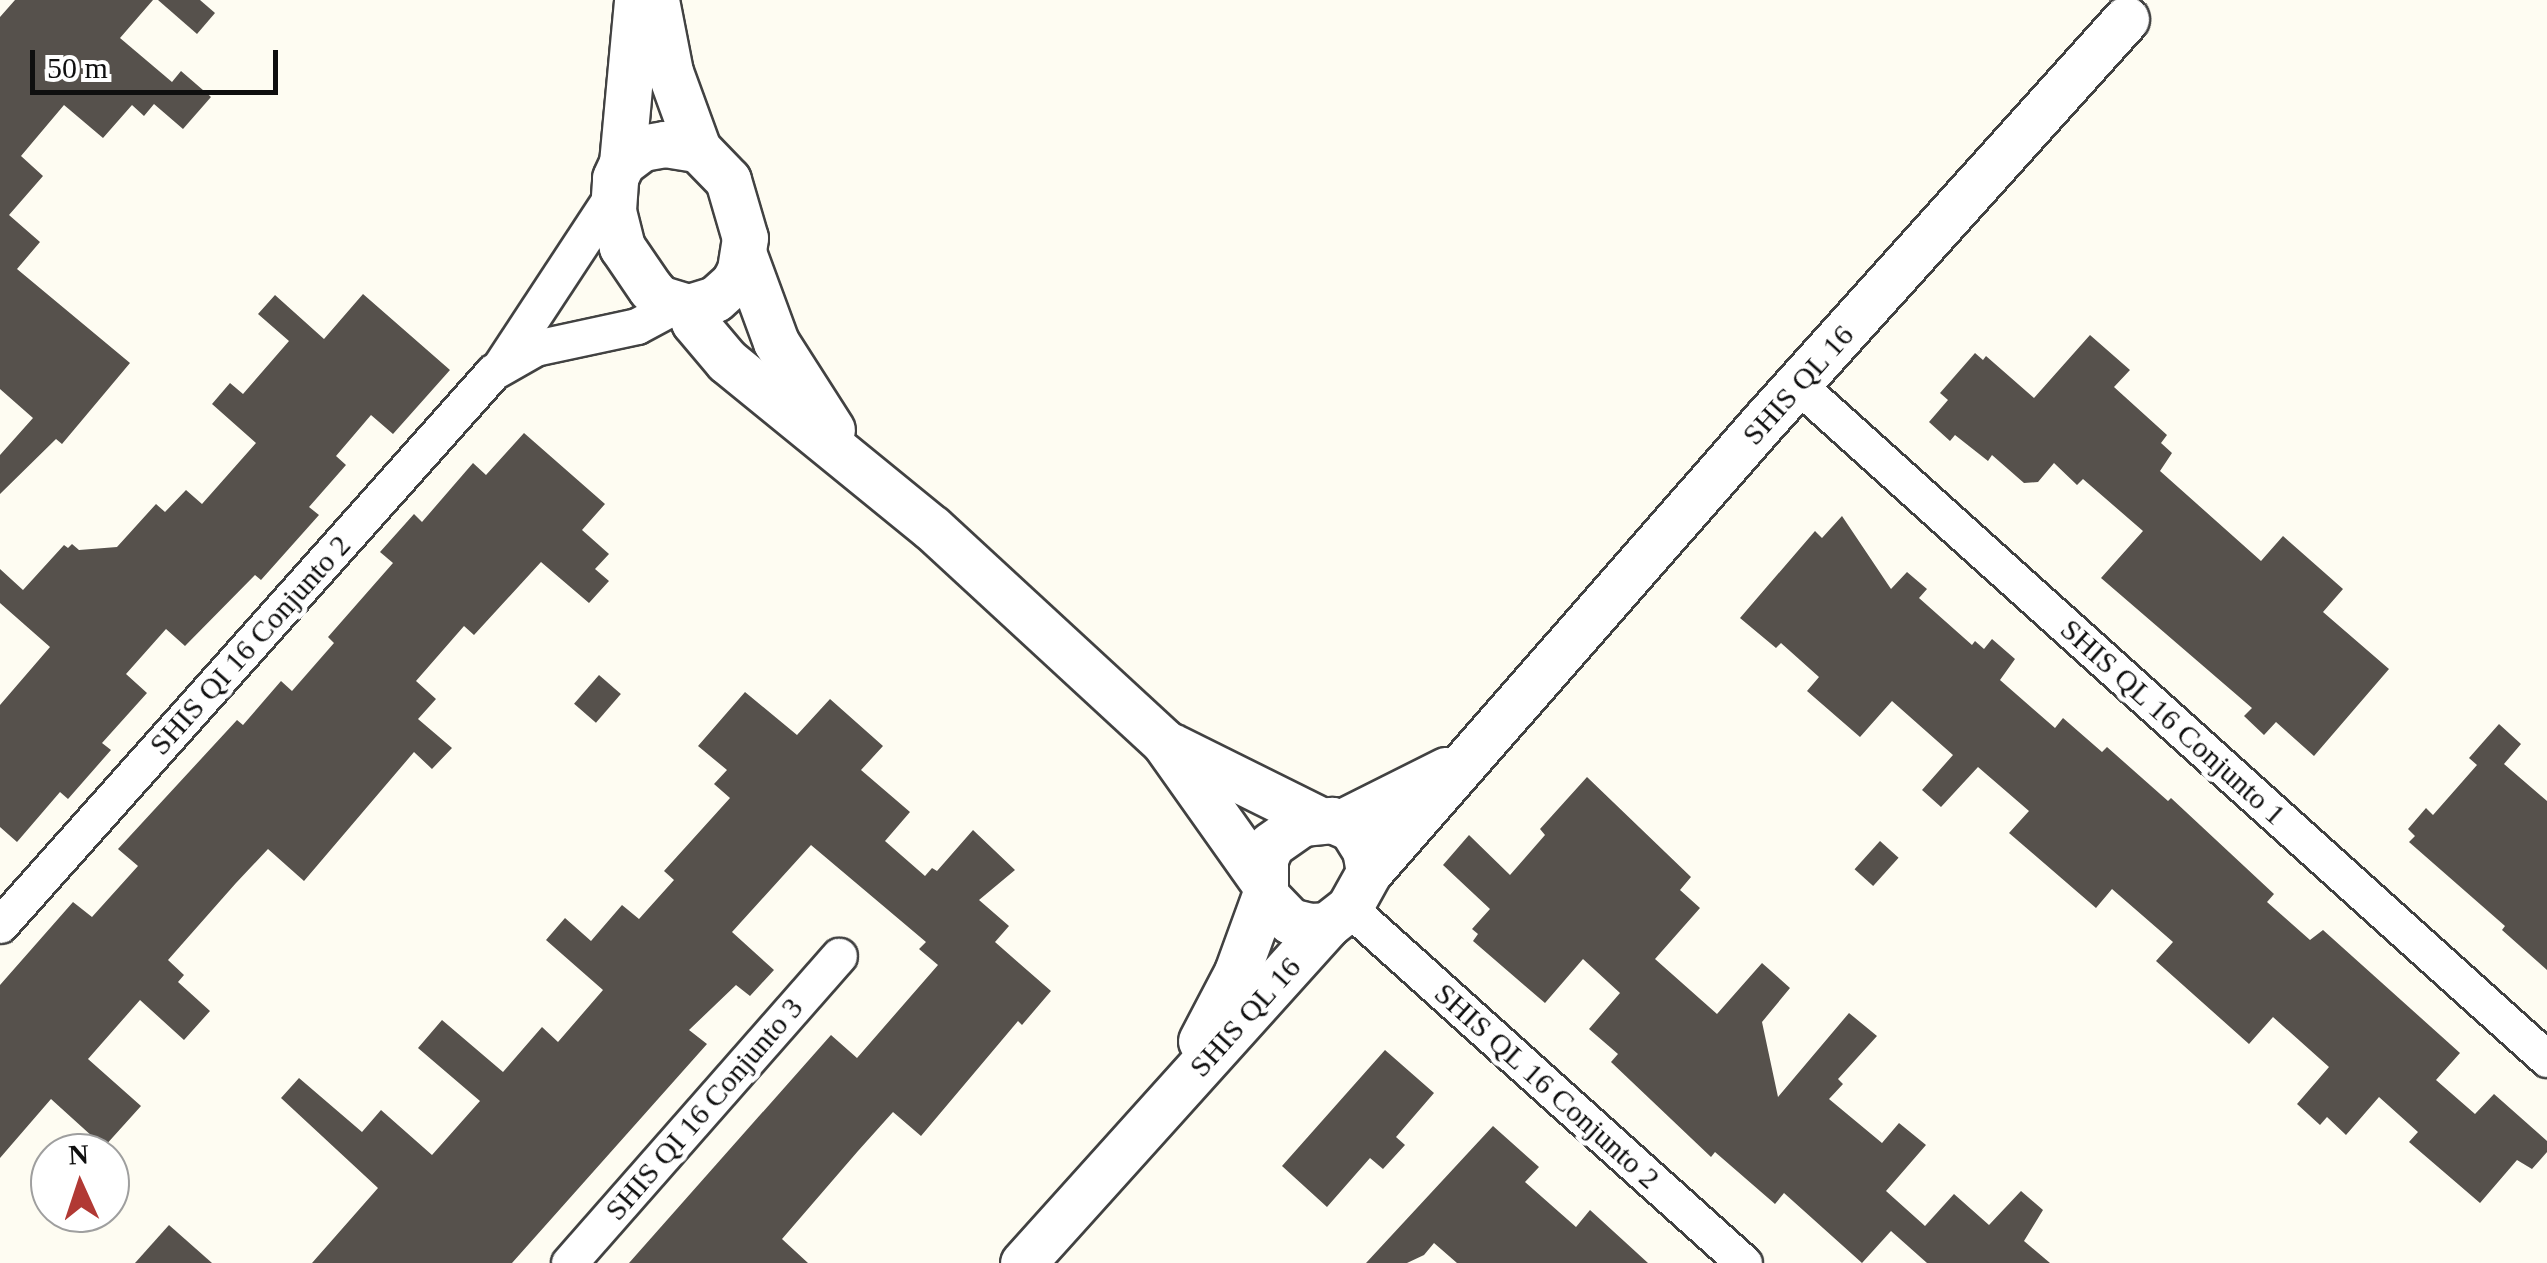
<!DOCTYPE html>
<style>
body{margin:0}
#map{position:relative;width:2547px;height:1263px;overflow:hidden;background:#fefcf2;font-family:Georgia,serif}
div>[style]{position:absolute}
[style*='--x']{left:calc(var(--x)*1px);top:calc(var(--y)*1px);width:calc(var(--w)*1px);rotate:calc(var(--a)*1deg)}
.building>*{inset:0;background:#56514c;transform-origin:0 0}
.roads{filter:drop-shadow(2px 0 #424242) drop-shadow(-2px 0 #424242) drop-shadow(0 2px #424242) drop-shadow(0 -2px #424242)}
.minor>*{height:35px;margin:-17.5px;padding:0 17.5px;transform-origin:17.5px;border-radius:17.5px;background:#fff}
.tertiary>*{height:45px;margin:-22.5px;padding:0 22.5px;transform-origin:22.5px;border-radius:22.5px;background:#fff}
span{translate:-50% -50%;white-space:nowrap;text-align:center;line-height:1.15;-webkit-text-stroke:10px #fff;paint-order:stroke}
.street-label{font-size:30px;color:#0f0f0f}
.north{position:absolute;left:30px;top:1133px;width:100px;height:100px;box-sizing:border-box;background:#fff;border:2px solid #9f9f9f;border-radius:50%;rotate:357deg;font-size:28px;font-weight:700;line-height:40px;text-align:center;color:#0f0f0f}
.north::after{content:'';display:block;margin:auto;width:35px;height:45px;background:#b13934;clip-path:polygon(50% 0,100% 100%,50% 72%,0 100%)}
.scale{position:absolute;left:30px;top:50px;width:248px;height:45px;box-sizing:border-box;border:5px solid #0f0f0f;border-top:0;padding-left:12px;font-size:30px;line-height:35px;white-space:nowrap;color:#0f0f0f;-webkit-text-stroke:8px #fff;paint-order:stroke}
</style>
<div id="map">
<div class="building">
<div style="clip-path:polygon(15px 0,153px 0,120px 38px,172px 82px,181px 71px,211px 97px,183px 129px,154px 104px,144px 116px,132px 105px,103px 138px,64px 105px,21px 156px,43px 176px,9px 215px,40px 242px,17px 269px,130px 363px,62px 444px,56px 439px,0 494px,0 455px,33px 418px,0 389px,0 17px)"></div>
<div style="clip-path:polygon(158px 0,200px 0,215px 13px,197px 34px)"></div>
<div style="clip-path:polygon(363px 294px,450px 370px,393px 434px,371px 415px,336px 456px,346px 465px,309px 507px,319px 515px,261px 580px,255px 575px,185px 646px,166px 629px,126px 674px,147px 693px,102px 743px,111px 750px,68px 799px,60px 792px,17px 842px,0 827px,0 705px,50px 647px,0 603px,0 569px,23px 590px,64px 545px,68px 548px,72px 544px,79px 550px,117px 547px,156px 504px,165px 512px,186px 490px,202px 504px,256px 443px,212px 404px,230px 383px,243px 394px,289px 341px,258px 314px,275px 295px,324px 339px)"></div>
<div style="clip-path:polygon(2090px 335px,2130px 370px,2114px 387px,2167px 435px,2161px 443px,2172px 453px,2160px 471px,2261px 561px,2283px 536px,2343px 589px,2323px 612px,2389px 669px,2314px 756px,2276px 722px,2264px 735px,2244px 716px,2252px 708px,2101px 578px,2143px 531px,2083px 479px,2077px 485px,2054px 463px,2038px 482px,2024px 483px,1992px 455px,1988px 461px,1955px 435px,1950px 441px,1929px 422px,1948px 400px,1940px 393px,1975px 353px,1983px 360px,1986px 356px,2034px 398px)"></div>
<div style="clip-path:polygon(524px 433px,605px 504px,582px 530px,609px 554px,595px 569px,609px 581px,589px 603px,541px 562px,474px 635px,464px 626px,416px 681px,436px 699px,418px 719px,452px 748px,432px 769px,414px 752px,304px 881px,268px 849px,236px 883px,168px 960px,184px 975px,178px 982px,210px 1011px,184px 1040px,140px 1000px,88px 1059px,141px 1106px,104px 1147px,51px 1099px,0 1158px,0 985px,73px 902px,92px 917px,138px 866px,118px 849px,237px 720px,243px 725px,281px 681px,292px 691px,334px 643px,328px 637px,393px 563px,380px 552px,414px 514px,422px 522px,473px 463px,486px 475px)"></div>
<div style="clip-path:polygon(1842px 516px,1891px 589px,1907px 572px,1927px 589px,1919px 598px,1972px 645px,1975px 641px,1984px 649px,1992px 639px,2015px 659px,2000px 680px,2055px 728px,2063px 718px,2102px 752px,2107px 747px,2168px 801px,2171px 798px,2274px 894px,2267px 902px,2310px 940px,2323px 930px,2460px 1053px,2436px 1080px,2475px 1114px,2494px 1094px,2547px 1141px,2547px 1152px,2532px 1169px,2517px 1160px,2480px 1203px,2409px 1142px,2418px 1132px,2379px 1097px,2346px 1135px,2327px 1117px,2320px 1125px,2297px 1104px,2329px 1067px,2273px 1017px,2249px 1044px,2156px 961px,2173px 942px,2112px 889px,2096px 908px,2009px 833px,2029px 811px,1978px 767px,1941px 807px,1922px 790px,1953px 755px,1892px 701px,1860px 737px,1807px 691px,1819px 677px,1781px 643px,1776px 648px,1740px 618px,1815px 531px,1822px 538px)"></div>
<div style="left:599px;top:675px;width:29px;height:38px;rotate:41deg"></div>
<div style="clip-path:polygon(745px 692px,797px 735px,830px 699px,883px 746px,861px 770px,910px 812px,885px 841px,925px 876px,932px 868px,937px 871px,973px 830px,1015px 870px,979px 900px,1009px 926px,995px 942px,1051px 991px,1022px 1025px,1018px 1021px,921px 1136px,893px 1112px,858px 1151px,782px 1239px,808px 1263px,629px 1263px,831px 1035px,857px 1058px,938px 965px,919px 949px,926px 942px,811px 845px,732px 932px,774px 970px,750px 996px,736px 985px,689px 1030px,707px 1044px,512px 1263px,312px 1263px,378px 1188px,281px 1098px,299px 1078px,362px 1132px,381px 1110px,432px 1155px,480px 1101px,418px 1048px,442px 1020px,503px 1072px,542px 1027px,558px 1042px,603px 990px,546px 940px,565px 918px,591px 941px,622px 905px,639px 919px,674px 880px,664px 871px,730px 798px,714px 784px,727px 770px,698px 746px)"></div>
<div style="clip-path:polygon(2499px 724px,2521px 744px,2504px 764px,2547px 801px,2547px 970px,2502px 930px,2505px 926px,2409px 842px,2415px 836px,2408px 829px,2426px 808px,2433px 815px,2477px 765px,2469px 758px)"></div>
<div style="clip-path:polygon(1587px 777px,1691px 877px,1680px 890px,1700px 908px,1655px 959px,1717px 1014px,1762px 963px,1790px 988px,1762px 1022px,1778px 1097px,1849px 1013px,1877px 1036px,1838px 1079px,1843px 1084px,1829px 1099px,1882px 1143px,1899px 1123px,1926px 1145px,1886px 1191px,1925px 1226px,1954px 1194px,1989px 1225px,2021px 1191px,2043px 1210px,2024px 1241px,2050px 1263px,1927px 1263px,1891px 1231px,1862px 1263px,1784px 1193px,1775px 1204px,1715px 1152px,1711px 1157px,1611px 1062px,1618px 1054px,1589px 1029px,1620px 993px,1583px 959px,1545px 1003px,1473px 941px,1478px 934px,1472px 929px,1490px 909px,1443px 865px,1469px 835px,1510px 875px,1545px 835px,1540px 829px)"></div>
<div style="left:1880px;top:841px;width:25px;height:38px;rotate:42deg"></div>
<div style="clip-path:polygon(1385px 1050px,1434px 1093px,1396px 1137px,1405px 1145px,1383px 1169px,1370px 1158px,1327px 1207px,1282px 1166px)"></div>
<div style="clip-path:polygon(1493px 1126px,1539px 1167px,1525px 1182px,1576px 1227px,1590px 1210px,1648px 1263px,1457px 1263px,1434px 1243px,1424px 1255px,1407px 1263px,1366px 1263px)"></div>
<div style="clip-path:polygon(169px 1225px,212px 1263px,135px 1263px)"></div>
</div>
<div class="roads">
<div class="minor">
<div style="--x:501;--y:365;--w:202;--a:-56.7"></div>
<div style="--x:1798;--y:385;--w:1008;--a:41.98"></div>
<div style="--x:1349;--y:908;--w:531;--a:41.95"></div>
<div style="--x:0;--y:925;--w:741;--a:-48.28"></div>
<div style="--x:493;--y:372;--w:48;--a:-29.7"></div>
<div style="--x:535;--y:348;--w:104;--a:-12.2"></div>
<div style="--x:637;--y:326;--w:47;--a:-28.2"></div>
<div style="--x:569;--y:1263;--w:409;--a:-48.7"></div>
</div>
<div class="tertiary">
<div style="--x:656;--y:0;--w:73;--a:79"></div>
<div style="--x:670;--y:72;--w:82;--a:70"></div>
<div style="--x:665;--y:144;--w:33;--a:9"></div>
<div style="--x:698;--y:149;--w:43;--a:45.9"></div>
<div style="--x:728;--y:180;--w:60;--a:73.7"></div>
<div style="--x:745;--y:238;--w:32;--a:99"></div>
<div style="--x:740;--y:270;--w:15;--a:118"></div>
<div style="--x:733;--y:283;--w:24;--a:138"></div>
<div style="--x:715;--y:299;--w:28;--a:163"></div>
<div style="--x:688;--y:307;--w:30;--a:-163"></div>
<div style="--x:659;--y:298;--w:13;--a:-132"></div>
<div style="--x:650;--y:288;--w:50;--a:-124.3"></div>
<div style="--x:622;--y:247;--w:38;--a:-104"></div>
<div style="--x:613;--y:210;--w:32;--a:-86"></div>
<div style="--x:615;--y:178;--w:17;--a:-65"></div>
<div style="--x:622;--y:163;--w:25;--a:-37"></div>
<div style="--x:642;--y:148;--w:23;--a:-10"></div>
<div style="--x:622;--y:163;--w:164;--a:-84.7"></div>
<div style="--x:744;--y:255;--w:93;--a:69.8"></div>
<div style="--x:776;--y:342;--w:104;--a:57.5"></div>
<div style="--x:688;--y:307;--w:16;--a:68"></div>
<div style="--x:694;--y:322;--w:51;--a:49.8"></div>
<div style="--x:727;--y:361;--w:264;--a:39.2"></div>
<div style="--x:932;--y:528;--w:316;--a:42.7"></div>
<div style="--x:1164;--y:742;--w:171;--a:54.7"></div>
<div style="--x:1171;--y:746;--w:164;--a:26.4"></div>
<div style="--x:1342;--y:822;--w:116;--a:-26.6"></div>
<div style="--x:1369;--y:872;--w:22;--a:-100"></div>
<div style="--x:1365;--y:850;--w:26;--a:-122"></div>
<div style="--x:1351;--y:828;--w:21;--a:-157"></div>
<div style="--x:1332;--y:820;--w:30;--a:174"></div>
<div style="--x:1302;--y:823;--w:38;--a:145"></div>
<div style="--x:1271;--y:845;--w:15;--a:113"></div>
<div style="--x:1265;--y:859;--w:36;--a:90"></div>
<div style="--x:1265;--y:895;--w:36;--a:46"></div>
<div style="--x:1290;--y:921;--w:21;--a:14"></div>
<div style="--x:1310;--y:926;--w:17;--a:-3"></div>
<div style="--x:1327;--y:925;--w:28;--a:-38"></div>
<div style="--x:1349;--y:908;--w:41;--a:-60.9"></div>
<div style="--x:1369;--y:872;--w:600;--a:-48.79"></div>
<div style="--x:1764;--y:421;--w:541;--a:-48"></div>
<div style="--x:1201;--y:1041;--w:78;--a:-62.4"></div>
<div style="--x:1237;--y:972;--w:82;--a:-70"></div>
<div style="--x:1023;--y:1263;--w:455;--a:-48"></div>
</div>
</div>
<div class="street-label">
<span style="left:1798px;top:385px;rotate:-48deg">SHIS QL 16</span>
<span style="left:250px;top:645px;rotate:-48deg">SHIS QI 16 Conjunto 2</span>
<span style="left:2173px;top:722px;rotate:42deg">SHIS QL 16 Conjunto 1</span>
<span style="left:1245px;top:1017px;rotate:-48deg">SHIS QL 16</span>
<span style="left:1547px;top:1086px;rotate:42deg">SHIS QL 16 Conjunto 2</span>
<span style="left:704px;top:1109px;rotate:-49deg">SHIS QI 16 Conjunto 3</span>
</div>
<div class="north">N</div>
<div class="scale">50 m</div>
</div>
